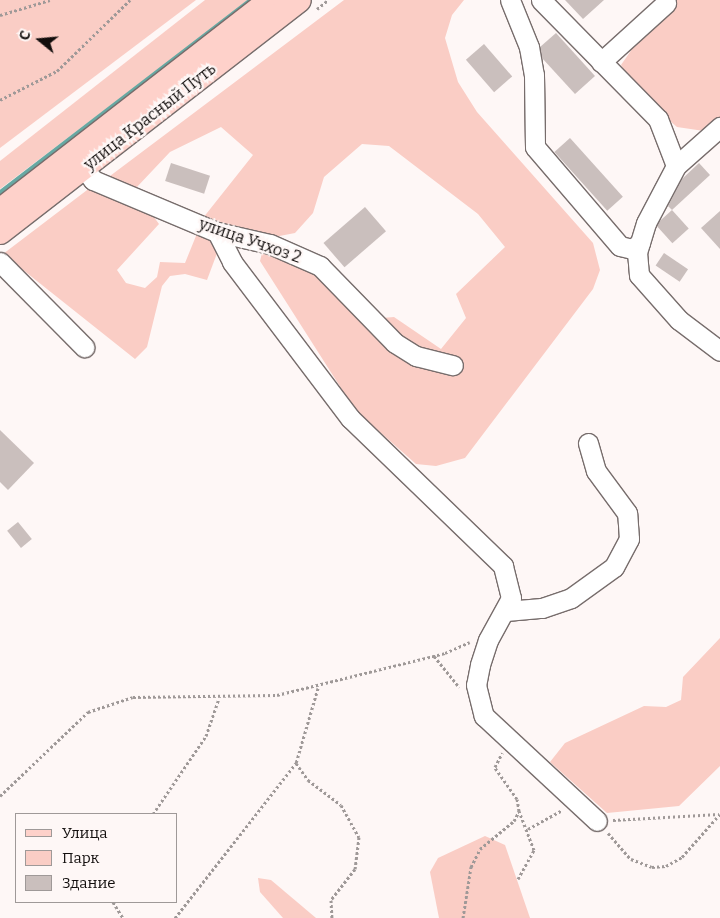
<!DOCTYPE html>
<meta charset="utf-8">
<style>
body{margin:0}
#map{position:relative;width:720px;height:918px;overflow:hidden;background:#fef7f6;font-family:Bitter,serif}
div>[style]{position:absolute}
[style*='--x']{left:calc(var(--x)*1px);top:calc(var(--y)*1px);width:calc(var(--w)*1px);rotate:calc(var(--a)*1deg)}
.green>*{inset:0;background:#facdc5}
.stream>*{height:5px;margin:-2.5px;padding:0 2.5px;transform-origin:2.5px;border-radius:2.5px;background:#67a8a2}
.building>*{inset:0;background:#cabfbd;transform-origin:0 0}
.path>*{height:3px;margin-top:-1.5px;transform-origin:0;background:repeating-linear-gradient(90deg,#9f9998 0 2.5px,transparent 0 5px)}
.roads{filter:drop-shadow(1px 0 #776d6c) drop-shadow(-1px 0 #776d6c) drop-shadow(0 1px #776d6c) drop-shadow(0 -1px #776d6c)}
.minor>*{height:19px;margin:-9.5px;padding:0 9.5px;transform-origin:9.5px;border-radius:9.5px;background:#fff}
.major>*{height:24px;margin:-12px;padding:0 12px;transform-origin:12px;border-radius:12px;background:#fed1ca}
span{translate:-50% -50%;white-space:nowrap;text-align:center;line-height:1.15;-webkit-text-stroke:4.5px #fef7f6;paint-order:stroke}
.street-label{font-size:16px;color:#110d0c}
.legend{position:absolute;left:15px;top:813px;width:162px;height:90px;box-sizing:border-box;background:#fef7f6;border:1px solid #9f9998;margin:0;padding:6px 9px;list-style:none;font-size:15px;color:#110d0c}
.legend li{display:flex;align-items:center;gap:10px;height:25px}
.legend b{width:25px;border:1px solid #9f9998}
.north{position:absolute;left:15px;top:15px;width:50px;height:50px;-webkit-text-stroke:4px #fef7f6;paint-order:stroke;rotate:287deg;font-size:14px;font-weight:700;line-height:20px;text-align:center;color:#110d0c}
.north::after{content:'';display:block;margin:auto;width:18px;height:22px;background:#110d0c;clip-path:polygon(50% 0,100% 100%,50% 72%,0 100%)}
</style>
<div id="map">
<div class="green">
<div style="clip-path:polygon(0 0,196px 0,0 148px)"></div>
<div style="clip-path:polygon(205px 0,250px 0,0 189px,0 161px)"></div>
<div style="clip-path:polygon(344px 0,464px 0,452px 15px,445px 38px,458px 82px,477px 112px,593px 243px,600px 270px,593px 289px,465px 458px,436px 466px,416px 464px,355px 410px,260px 261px,262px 253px,273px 249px,290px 256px,382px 318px,394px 317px,441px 349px,466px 318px,456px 294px,505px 247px,478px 214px,389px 146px,362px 144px,324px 177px,313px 213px,295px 233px,264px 239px,203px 218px,253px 155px,221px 127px,170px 152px,136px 188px,112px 183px,110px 176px)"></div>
<div style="clip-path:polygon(666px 0,720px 0,720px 117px,704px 131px,677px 127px,639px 94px,621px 65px)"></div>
<div style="clip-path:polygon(95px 184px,151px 213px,159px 224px,117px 270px,126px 283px,145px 288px,157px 277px,160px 262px,185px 263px,198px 231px,222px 240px,207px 280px,185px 274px,170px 276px,162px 286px,147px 347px,135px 359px,3px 254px)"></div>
<div style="clip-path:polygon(720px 638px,720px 766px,679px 806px,607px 813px,550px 762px,565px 743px,644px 706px,666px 707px,681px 700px,683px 677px)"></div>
<div style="clip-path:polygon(485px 836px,505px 845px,530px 918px,439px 918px,430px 872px,438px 858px)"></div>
<div style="clip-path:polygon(258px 878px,271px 880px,316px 918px,283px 918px,260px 892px)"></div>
</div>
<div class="stream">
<div style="--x:0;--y:192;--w:315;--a:-37.5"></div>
</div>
<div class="building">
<div style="clip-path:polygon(565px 0,604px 0,583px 19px)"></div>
<div style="clip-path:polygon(556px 33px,595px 76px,575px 94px,542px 58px,540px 47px)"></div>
<div style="left:484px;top:44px;width:43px;height:24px;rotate:49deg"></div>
<div style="left:570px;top:138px;width:79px;height:21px;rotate:48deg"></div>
<div style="left:171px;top:163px;width:41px;height:19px;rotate:18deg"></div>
<div style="clip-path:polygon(699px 163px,710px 175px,672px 210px,668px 206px,682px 179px)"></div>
<div style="left:365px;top:207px;width:32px;height:55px;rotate:49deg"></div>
<div style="left:672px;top:210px;width:25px;height:22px;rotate:48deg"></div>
<div style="clip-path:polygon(720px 211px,720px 249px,701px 228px)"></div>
<div style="left:664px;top:253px;width:29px;height:15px;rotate:34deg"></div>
<div style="clip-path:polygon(0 430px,34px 463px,8px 490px,0 482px)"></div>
<div style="left:18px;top:522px;width:22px;height:14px;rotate:51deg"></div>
</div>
<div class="path">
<div style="--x:317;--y:9;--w:14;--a:-39"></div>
<div style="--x:0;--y:15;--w:52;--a:-16.7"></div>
<div style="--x:0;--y:100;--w:64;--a:-27"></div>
<div style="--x:57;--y:71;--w:102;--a:-44.2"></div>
<div style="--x:434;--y:656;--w:40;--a:51"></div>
<div style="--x:318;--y:688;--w:78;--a:106.3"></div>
<div style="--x:296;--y:763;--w:21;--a:55"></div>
<div style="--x:308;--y:780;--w:41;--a:37.1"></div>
<div style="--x:341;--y:805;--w:37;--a:61"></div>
<div style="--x:359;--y:837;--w:32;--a:97"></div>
<div style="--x:355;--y:869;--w:39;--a:128"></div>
<div style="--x:331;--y:900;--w:18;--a:87"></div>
<div style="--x:0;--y:796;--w:122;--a:-43.7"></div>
<div style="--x:88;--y:712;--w:47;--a:-18.4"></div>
<div style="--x:133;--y:697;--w:144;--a:-0.8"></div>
<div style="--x:277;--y:695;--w:173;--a:-14"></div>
<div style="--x:445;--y:653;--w:27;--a:-24"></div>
<div style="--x:153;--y:814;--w:94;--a:-55.8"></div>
<div style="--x:206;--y:736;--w:39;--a:-71"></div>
<div style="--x:613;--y:820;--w:106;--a:-3.2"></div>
<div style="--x:528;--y:829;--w:38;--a:-29"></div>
<div style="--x:608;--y:833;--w:35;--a:49"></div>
<div style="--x:631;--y:859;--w:22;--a:21"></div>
<div style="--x:652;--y:867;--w:14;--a:-4"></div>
<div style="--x:666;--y:866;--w:18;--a:-29"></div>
<div style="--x:682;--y:857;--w:57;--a:-48.5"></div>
<div style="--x:518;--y:879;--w:33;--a:-61"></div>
<div style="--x:534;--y:850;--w:42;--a:-111"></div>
<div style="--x:113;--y:902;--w:19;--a:58"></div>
<div style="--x:175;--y:918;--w:197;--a:-52"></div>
<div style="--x:463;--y:918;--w:52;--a:-81.1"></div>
<div style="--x:471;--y:867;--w:20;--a:-63"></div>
<div style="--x:480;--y:849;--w:44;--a:-39.5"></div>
<div style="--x:514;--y:821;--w:11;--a:-63"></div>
<div style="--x:519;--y:811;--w:12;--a:-99"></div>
<div style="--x:517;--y:799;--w:39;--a:-125"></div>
<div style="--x:495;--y:767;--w:16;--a:-63"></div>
</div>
<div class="roads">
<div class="minor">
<div style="--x:510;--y:0;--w:51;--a:68"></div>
<div style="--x:529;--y:47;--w:28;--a:80"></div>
<div style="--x:534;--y:75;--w:72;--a:89.2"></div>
<div style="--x:535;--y:147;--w:130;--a:49.4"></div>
<div style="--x:620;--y:246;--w:12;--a:14"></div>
<div style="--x:632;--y:249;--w:10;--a:-37"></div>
<div style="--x:541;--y:0;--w:167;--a:45.5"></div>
<div style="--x:658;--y:119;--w:50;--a:69"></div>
<div style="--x:676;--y:166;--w:64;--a:117.8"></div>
<div style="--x:646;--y:223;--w:30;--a:107"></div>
<div style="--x:637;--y:252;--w:23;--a:85"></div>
<div style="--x:639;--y:275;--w:60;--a:48.4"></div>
<div style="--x:679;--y:320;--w:51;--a:37.1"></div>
<div style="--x:601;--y:62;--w:88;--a:-42.2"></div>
<div style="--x:676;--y:166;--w:59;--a:-41.6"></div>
<div style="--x:84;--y:168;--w:15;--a:53"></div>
<div style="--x:93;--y:180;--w:134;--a:22.8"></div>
<div style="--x:217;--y:232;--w:54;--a:12.8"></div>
<div style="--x:270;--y:244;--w:55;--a:23.7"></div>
<div style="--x:320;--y:266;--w:107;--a:45.8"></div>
<div style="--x:395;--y:343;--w:25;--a:32"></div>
<div style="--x:416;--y:356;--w:38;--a:14"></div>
<div style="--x:217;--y:232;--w:34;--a:63"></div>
<div style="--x:232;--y:262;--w:196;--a:52.9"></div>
<div style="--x:350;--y:418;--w:213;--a:44"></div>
<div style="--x:503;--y:566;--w:33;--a:76"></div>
<div style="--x:511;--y:598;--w:48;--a:118.7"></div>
<div style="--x:488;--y:640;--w:26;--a:108"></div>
<div style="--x:480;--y:665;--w:20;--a:101"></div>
<div style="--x:476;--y:685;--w:32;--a:76"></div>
<div style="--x:484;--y:716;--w:154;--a:42.9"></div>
<div style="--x:0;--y:262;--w:120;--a:45.3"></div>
<div style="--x:506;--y:611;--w:36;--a:-5"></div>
<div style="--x:542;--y:608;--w:31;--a:-19"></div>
<div style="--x:571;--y:598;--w:53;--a:-35.8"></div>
<div style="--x:614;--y:567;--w:32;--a:-62"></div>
<div style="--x:629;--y:539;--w:26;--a:-94"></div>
<div style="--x:627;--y:513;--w:52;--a:-126.4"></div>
<div style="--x:596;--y:471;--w:29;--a:-106"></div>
</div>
<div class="major">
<div style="--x:0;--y:211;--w:343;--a:-37.9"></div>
<div style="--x:0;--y:232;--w:378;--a:-37.8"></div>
</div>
</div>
<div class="street-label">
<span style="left:150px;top:117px;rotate:-38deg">улица Красный Путь</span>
<span style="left:250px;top:241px;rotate:19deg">улица Учхоз 2</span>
</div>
<ul class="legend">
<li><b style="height:6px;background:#fed1ca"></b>Улица</li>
<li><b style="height:14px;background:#facdc5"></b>Парк</li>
<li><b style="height:14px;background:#cabfbd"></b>Здание</li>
</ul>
<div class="north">С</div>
</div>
